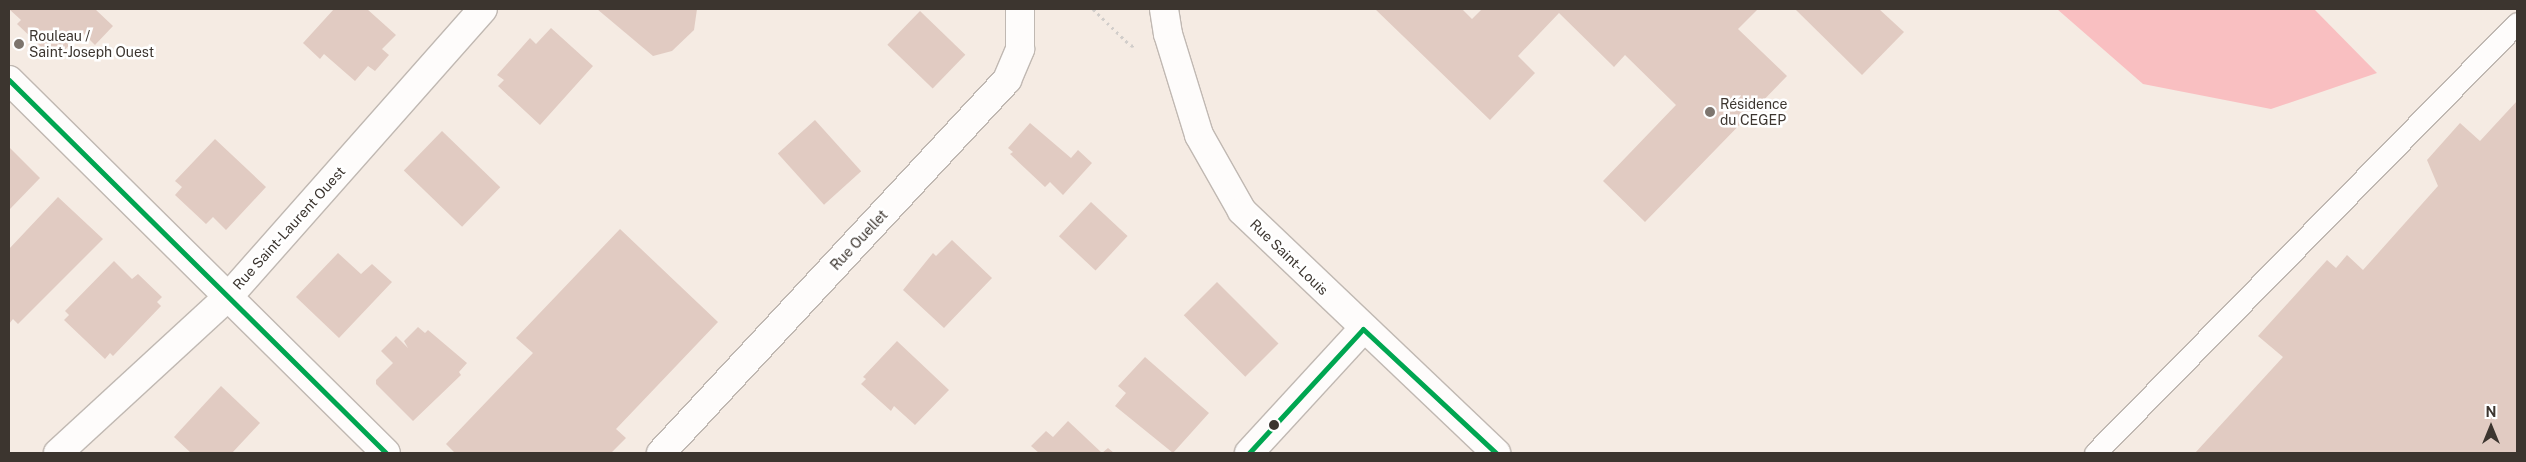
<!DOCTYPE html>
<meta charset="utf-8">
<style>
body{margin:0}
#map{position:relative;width:2526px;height:462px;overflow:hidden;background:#f5ebe3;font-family:"Public Sans",sans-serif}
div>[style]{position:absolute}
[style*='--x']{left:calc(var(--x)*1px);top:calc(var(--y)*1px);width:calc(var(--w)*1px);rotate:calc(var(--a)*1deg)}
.forest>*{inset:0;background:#f9bfc1}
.building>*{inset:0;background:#e1cbc2;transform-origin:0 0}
.path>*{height:3px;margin-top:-1.5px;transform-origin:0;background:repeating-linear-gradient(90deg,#d1cdca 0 2.5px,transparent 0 6.5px)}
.roads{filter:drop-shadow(1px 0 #c0b8b2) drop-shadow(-1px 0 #c0b8b2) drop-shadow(0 1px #c0b8b2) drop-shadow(0 -1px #c0b8b2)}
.service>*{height:21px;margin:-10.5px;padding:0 10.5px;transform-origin:10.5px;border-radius:10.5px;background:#fefcfb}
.minor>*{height:28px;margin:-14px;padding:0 14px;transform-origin:14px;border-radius:14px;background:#fefcfb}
.tertiary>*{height:28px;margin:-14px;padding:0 14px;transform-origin:14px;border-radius:14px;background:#fefcfb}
.bus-1>*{height:5px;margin:-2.5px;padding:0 2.5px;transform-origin:2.5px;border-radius:2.5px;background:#00a651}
.dots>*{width:14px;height:14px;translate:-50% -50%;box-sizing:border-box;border:2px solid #fff;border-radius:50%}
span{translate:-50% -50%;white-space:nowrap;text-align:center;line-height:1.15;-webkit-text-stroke:5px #fff;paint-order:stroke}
.poi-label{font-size:14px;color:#3c352f}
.left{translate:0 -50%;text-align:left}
.street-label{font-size:14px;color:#3c352f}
.frame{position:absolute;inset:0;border:10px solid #3c352f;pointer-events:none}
.north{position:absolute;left:2466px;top:402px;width:50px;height:50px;-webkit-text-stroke:4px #fff;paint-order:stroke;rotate:0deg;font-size:14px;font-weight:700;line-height:20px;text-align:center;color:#3c352f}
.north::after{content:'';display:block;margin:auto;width:18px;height:22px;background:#3c352f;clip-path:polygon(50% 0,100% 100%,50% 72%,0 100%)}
</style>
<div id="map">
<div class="forest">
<div style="clip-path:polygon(2057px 9px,2314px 9px,2377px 73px,2271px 109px,2143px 84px)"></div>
</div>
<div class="building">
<div style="clip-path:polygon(9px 9px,95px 9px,113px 26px,95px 45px,82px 32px,55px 60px,17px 24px,21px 20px)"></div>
<div style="clip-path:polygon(334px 9px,367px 9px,396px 35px,382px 49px,389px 55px,375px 71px,368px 66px,355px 81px,324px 54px,320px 59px,303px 43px)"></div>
<div style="clip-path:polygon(597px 9px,697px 9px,694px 30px,672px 51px,653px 56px)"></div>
<div style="clip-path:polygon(1375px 9px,1462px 9px,1472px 19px,1482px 9px,1758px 9px,1738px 29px,1787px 76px,1645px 222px,1603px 181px,1676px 105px,1625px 55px,1614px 67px,1559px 13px,1518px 56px,1535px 73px,1490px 120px)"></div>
<div style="clip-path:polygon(1795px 9px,1879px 9px,1904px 32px,1862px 75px)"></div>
<div style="left:920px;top:11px;width:63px;height:47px;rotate:44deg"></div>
<div style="clip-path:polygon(551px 28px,593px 66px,540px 125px,498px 86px,504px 80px,497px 75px,530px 38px,536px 44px)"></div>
<div style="clip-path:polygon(2517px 101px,2517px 453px,2195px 453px,2283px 357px,2258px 336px,2327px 260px,2336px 268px,2347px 255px,2363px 270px,2438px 186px,2427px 160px,2460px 123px,2480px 141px)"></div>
<div style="left:815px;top:120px;width:69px;height:50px;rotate:48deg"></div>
<div style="clip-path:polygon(1030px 123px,1071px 158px,1078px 150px,1092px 163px,1063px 195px,1050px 182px,1045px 187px,1010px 154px,1013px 152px,1008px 148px)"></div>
<div style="left:442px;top:131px;width:81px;height:55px;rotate:44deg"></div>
<div style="clip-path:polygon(215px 139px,266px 187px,226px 230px,213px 217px,206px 224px,175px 195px,182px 187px,175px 181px)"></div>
<div style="clip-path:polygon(9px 147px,40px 178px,9px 210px)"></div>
<div style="clip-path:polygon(58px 197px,103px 239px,18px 324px,13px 319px,9px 324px,9px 249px)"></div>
<div style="left:1091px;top:202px;width:50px;height:47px;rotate:43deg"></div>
<div style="clip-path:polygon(620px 229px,718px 322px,616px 429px,626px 438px,611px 453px,455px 453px,446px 444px,533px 353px,516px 338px)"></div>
<div style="clip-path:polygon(952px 240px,992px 278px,944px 328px,903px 290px,933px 253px,936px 256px)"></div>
<div style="clip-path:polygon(338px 253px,361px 274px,372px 264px,392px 282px,339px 338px,296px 297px)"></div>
<div style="clip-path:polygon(114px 261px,132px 279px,138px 274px,162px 297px,157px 302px,161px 306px,113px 356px,110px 353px,105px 359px,64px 320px,69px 315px,65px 311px)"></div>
<div style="left:1217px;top:282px;width:87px;height:47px;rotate:45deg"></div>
<div style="clip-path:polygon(418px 327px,425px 333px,428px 330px,467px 363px,459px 372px,461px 375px,413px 421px,376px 384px,376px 380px,393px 363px,381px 351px,396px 336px,408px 348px,404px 341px)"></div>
<div style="clip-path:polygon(897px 341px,949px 390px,915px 425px,894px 406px,891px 411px,861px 384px,866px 379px,863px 377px)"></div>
<div style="clip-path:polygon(1145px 357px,1209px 413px,1173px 453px,1115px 406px,1126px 393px,1118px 386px)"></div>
<div style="clip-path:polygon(221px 386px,260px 423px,232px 453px,191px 453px,174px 437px)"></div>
<div style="clip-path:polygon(1068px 421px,1102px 453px,1108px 448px,1114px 453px,1039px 453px,1031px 446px,1046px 431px,1053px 437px)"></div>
</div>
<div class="path">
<div style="--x:1093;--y:9;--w:53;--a:44.2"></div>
<div style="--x:1131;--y:46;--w:3;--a:-18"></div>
</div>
<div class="roads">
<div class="service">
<div style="--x:2095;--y:453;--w:602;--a:-45.54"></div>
</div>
<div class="minor">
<div style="--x:58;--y:453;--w:232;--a:-42.6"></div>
<div style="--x:229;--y:296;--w:383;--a:-48.5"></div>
<div style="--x:661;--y:453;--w:509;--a:-47.15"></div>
<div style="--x:1007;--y:80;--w:34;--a:-67"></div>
<div style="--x:1020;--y:49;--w:40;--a:-90"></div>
<div style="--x:1249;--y:453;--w:168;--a:-47.4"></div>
</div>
<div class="tertiary">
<div style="--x:1164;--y:9;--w:25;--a:81"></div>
<div style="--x:1168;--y:34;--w:106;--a:72.9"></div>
<div style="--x:1199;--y:135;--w:87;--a:60.5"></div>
<div style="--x:1242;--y:211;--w:351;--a:43.6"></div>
<div style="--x:9;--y:80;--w:530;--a:44.69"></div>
</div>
</div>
<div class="bus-1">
<div style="--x:9;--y:80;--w:530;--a:44.69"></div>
<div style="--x:1249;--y:453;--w:168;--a:-47.4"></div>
<div style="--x:1363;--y:329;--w:182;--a:43"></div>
</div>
<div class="dots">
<div style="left:19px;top:44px;background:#7d756e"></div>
<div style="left:1710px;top:112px;background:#7d756e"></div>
<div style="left:1274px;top:425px;background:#3c352f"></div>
</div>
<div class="poi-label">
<span class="left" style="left:29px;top:44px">Rouleau /<br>Saint-Joseph Ouest</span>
<span class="left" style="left:1720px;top:112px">Résidence<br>du CEGEP</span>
</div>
<div class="street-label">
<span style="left:289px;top:228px;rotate:-48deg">Rue Saint-Laurent Ouest</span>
<span style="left:859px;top:240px;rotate:-47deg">Rue Ouellet</span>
<span style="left:1289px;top:257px;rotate:44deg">Rue Saint-Louis</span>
</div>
<div class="frame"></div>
<div class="north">N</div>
</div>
